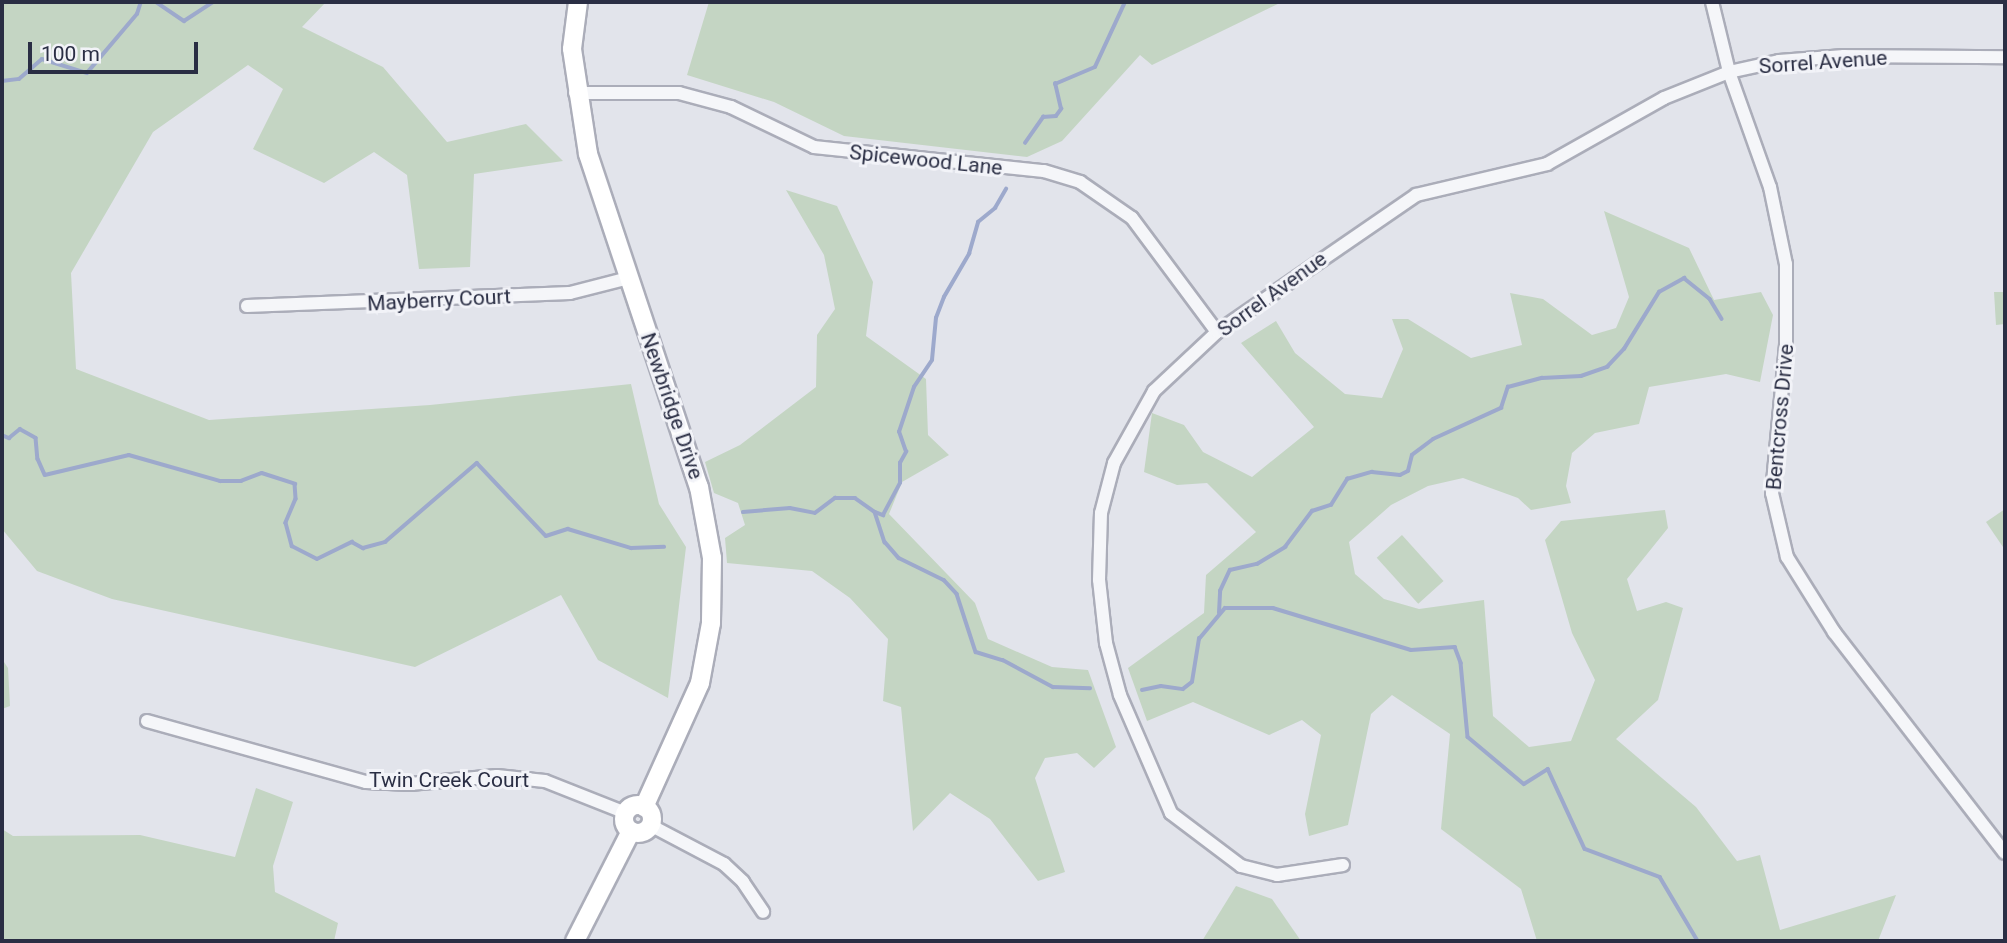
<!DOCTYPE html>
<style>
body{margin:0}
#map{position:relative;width:2007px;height:943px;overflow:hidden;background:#e2e4eb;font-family:Roboto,sans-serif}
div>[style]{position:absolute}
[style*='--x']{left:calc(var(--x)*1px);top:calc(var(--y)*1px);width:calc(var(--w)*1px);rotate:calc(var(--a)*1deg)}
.green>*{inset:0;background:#c4d5c3;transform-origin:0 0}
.stream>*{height:3.5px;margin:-1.75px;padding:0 1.75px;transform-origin:1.75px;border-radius:1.75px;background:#9da9cc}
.roads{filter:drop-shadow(2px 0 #abadb9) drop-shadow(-2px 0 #abadb9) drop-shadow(0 2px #abadb9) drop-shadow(0 -2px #abadb9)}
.street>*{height:12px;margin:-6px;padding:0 6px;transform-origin:6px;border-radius:6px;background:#f5f6f9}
.secondary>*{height:18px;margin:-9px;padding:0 9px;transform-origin:9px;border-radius:9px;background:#fff}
.secondary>.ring{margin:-9px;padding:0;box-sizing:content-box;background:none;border:18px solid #fff;border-radius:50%}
span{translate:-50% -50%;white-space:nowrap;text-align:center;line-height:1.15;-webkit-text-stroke:6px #f2f3f8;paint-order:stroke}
.street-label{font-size:21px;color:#2a2e44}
.frame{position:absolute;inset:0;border:4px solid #2a2e44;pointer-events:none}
.scale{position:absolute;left:28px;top:42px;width:170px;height:32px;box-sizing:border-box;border:4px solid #2a2e44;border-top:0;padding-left:9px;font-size:21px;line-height:24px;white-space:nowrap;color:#2a2e44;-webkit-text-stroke:5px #f2f3f8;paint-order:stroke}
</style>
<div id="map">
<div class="green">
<div style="clip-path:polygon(2px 2px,326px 2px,302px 27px,383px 67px,447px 142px,526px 124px,563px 161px,474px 174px,470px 267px,419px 269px,407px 175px,374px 152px,324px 183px,253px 149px,283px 89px,248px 65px,153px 132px,71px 273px,76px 369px,209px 420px,430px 405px,631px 384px,659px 504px,686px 547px,668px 698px,598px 660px,561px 595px,415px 667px,112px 599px,37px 571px,2px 529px)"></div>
<div style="clip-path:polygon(709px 2px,1282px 2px,1152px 65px,1140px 55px,1062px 141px,1027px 157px,844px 136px,774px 102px,687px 75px)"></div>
<div style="clip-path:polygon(786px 190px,837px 206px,873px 282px,866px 336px,926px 379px,928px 435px,949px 455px,902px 482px,889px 514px,975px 603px,988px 639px,1052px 667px,1088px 670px,1116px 747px,1094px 768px,1077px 753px,1045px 758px,1035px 778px,1065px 872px,1038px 881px,990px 819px,950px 793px,913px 831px,901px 707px,883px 701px,888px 639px,850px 598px,812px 571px,727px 563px,725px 538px,745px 525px,738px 503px,714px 493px,705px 462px,740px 445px,816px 387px,817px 335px,835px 309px,824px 255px)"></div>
<div style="clip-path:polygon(1604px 211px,1689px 248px,1714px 300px,1761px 292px,1773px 315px,1760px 382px,1726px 374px,1649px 387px,1639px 424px,1595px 433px,1572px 453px,1566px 486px,1571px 503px,1531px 510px,1518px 498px,1463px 478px,1428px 486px,1391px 505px,1349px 542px,1355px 574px,1384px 599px,1419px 609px,1484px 600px,1493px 716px,1529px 747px,1571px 741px,1595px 680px,1572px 633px,1545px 540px,1561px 521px,1665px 510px,1668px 528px,1627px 579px,1637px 611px,1666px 602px,1683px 608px,1658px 700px,1616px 739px,1696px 807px,1737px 861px,1760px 855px,1780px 930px,1896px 895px,1878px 941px,1537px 941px,1521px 889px,1441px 829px,1450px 734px,1392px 695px,1371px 714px,1348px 825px,1309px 836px,1305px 814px,1321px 735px,1302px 720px,1269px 735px,1193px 702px,1147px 721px,1128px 668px,1204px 613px,1206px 575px,1256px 532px,1207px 483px,1177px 485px,1144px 472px,1152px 413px,1184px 425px,1203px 452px,1252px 477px,1314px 427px,1241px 343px,1276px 321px,1295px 353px,1345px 394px,1382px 398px,1403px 349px,1392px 319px,1408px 319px,1471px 358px,1522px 345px,1510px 293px,1543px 299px,1592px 335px,1616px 328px,1629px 297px)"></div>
<div style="clip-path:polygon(1994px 292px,2005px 292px,2005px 324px,1996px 325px)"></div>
<div style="clip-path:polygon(2005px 509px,2005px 550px,1986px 522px)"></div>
<div style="left:1402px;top:535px;width:62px;height:34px;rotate:48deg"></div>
<div style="clip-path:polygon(2px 659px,8px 668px,10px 706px,2px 709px)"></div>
<div style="clip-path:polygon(256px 788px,293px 802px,273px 866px,275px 892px,338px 923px,334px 941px,2px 941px,2px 829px,13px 836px,140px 835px,235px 857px)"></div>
<div style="clip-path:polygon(1236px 886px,1272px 899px,1301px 941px,1202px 941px)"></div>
</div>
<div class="stream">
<div style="--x:156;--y:2;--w:34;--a:34"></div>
<div style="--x:184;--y:21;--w:35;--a:-33"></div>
<div style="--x:2;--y:81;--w:17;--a:-7"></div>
<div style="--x:19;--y:79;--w:30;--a:-41"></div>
<div style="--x:42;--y:59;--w:47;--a:17.3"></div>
<div style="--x:87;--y:73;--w:77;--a:-49.7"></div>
<div style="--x:137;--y:14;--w:13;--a:-72"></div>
<div style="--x:1025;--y:143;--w:32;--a:-55"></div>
<div style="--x:1043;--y:117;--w:13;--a:-4"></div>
<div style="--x:1056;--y:116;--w:9;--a:-54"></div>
<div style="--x:1061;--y:109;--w:26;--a:-103"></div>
<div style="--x:1055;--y:84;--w:43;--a:-23"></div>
<div style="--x:1095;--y:67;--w:72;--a:-65.2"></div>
<div style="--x:2;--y:435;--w:8;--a:23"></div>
<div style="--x:9;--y:438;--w:14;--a:-39"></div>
<div style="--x:20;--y:429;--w:18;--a:29"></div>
<div style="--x:36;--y:438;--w:21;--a:85"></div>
<div style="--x:38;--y:459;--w:17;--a:66"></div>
<div style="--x:45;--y:475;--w:86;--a:-13.4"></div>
<div style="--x:129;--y:455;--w:95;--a:15.9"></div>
<div style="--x:220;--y:481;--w:21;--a:0"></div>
<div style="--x:241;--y:481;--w:22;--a:-21"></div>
<div style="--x:262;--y:473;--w:35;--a:18"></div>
<div style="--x:295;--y:484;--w:15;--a:86"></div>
<div style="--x:296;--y:499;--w:26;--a:113"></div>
<div style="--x:286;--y:523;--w:24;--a:75"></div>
<div style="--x:292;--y:546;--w:28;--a:27"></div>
<div style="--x:317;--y:559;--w:39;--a:-26"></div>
<div style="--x:352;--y:542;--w:13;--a:29"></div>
<div style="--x:363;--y:548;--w:23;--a:-15"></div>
<div style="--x:385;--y:542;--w:121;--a:-40.7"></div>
<div style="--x:477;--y:463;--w:100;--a:46.6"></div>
<div style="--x:546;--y:536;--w:23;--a:-18"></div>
<div style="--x:568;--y:529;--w:66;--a:16.8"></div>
<div style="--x:631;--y:548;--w:33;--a:-2"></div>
<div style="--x:743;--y:512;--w:47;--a:-4.9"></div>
<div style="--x:790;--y:508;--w:25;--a:11"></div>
<div style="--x:815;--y:513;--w:25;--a:-37"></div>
<div style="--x:835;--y:498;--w:20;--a:0"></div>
<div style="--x:855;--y:498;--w:24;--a:35"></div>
<div style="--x:875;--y:512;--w:32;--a:72"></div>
<div style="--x:885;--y:542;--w:21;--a:49"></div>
<div style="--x:899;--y:558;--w:50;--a:26.1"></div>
<div style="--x:944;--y:580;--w:19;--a:47"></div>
<div style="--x:957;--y:594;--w:61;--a:71.9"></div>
<div style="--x:976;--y:652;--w:28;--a:17"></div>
<div style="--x:1003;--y:660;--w:57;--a:28.4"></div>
<div style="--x:1053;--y:687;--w:37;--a:2"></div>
<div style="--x:875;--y:512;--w:9;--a:21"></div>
<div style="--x:883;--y:515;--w:36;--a:-62"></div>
<div style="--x:900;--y:483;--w:20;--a:-90"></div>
<div style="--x:900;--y:463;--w:13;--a:-61"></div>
<div style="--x:906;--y:452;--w:21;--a:-109"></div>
<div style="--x:899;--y:432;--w:47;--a:-71.6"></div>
<div style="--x:914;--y:387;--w:32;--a:-56"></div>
<div style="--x:932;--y:360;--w:42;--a:-84.6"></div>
<div style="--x:936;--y:318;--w:22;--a:-69"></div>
<div style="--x:944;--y:297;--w:50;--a:-59.8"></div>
<div style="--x:969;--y:254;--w:33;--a:-74"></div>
<div style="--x:978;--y:222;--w:22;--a:-39"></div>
<div style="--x:995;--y:208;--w:22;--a:-60"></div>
<div style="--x:1219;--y:613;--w:22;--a:-87"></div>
<div style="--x:1220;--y:591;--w:23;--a:-65"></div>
<div style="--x:1230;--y:570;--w:28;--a:-13"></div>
<div style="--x:1257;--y:564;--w:33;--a:-31"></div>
<div style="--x:1285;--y:547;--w:45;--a:-53.1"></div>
<div style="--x:1312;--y:511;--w:20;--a:-18"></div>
<div style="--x:1331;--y:505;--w:31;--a:-58"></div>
<div style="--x:1347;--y:479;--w:26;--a:-16"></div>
<div style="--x:1372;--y:472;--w:28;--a:6"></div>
<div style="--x:1400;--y:475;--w:9;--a:-27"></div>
<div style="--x:1408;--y:471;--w:16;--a:-76"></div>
<div style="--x:1412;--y:455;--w:26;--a:-37"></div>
<div style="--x:1433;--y:439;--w:75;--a:-24.5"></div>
<div style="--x:1501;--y:408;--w:22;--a:-72"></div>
<div style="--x:1508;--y:387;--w:35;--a:-15"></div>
<div style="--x:1542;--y:378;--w:39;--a:-3"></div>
<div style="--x:1581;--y:376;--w:28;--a:-19"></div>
<div style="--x:1607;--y:367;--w:25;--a:-47"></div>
<div style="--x:1624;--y:349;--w:67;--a:-58.4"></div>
<div style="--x:1659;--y:292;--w:29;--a:-29"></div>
<div style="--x:1684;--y:278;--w:33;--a:39"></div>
<div style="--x:1710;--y:299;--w:23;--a:59"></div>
<div style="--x:1142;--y:690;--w:19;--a:-12"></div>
<div style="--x:1161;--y:686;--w:22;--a:8"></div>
<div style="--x:1183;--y:689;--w:11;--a:-38"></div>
<div style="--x:1192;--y:682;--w:44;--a:-80.8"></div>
<div style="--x:1199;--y:639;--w:40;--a:-50"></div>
<div style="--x:1225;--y:608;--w:48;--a:0"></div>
<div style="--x:1273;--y:608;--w:144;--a:16.9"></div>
<div style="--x:1411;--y:650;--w:44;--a:-3.9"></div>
<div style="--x:1455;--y:647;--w:17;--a:69"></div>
<div style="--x:1461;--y:663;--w:74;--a:84.6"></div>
<div style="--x:1468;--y:737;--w:73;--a:40"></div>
<div style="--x:1524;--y:784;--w:28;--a:-32"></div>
<div style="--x:1548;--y:769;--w:88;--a:65.2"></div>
<div style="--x:1585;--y:849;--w:80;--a:20.5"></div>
<div style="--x:1660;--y:877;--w:74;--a:59.3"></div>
</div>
<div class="roads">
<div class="street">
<div style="--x:1712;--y:2;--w:72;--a:76.3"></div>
<div style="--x:1729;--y:72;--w:122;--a:70.4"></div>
<div style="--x:1770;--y:187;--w:79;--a:78.3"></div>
<div style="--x:1786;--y:264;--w:81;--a:90"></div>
<div style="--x:1786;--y:345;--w:149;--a:95.4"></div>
<div style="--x:1772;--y:493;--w:66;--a:76.8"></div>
<div style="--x:1787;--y:557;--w:89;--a:57.9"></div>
<div style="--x:1834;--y:632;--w:279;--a:52.3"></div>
<div style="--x:575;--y:93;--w:104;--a:0"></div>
<div style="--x:679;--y:93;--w:54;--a:15.1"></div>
<div style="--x:731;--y:107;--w:92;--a:25.7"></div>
<div style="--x:814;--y:147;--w:231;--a:6"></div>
<div style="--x:1044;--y:171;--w:38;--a:17"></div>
<div style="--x:1080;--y:182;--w:63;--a:34.7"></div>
<div style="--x:1132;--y:218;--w:142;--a:53.3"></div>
<div style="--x:247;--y:306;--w:323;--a:-2.3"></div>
<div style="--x:570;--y:293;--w:61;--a:-14.3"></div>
<div style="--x:147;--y:721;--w:227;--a:15.6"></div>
<div style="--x:366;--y:782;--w:44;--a:2.6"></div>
<div style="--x:410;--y:784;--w:87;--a:-5.3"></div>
<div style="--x:497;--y:776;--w:48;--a:5.9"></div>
<div style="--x:545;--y:781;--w:87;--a:21.6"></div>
<div style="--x:650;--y:825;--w:84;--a:27.8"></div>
<div style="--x:724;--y:864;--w:26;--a:43"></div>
<div style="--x:743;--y:882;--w:36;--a:56"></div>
<div style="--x:1343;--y:865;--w:67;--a:171.4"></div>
<div style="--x:1277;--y:875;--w:37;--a:-166"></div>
<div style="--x:1241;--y:866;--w:88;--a:-142.9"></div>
<div style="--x:1171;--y:813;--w:129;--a:-113.4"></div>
<div style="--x:1120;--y:695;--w:54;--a:-105.1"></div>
<div style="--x:1106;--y:643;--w:63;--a:-96.3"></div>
<div style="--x:1099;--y:580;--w:67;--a:-88.3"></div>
<div style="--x:1101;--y:513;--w:52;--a:-75.4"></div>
<div style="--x:1114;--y:463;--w:82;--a:-60.9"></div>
<div style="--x:1154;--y:391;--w:86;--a:-43.1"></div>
<div style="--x:1217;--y:332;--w:242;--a:-34.5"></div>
<div style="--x:1416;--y:195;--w:135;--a:-13.3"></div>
<div style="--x:1547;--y:164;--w:134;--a:-29.4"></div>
<div style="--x:1664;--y:98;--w:70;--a:-21.8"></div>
<div style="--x:1729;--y:72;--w:51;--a:-12.4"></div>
<div style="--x:1779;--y:61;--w:65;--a:-4.4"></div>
<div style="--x:1844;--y:56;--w:161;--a:0.4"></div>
</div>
<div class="secondary">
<div style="--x:578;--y:2;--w:47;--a:97.3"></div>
<div style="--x:572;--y:49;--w:106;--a:81.3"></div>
<div style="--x:588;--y:154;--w:351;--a:71.6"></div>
<div style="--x:699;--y:487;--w:72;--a:79.6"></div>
<div style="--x:712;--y:558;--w:65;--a:90.9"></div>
<div style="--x:711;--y:623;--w:61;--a:100.4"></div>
<div style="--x:700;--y:683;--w:136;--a:114.3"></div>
<div class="ring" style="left:624px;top:805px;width:10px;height:10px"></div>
<div style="--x:575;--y:941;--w:123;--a:-63"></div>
</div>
</div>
<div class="street-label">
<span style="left:1823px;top:62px;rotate:-4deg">Sorrel Avenue</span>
<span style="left:926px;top:160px;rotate:6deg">Spicewood Lane</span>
<span style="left:1272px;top:294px;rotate:-36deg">Sorrel Avenue</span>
<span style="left:439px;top:300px;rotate:-3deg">Mayberry Court</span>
<span style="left:672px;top:406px;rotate:71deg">Newbridge Drive</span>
<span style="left:1780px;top:417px;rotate:-85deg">Bentcross Drive</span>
<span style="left:449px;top:780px">Twin Creek Court</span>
</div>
<div class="frame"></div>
<div class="scale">100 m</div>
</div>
